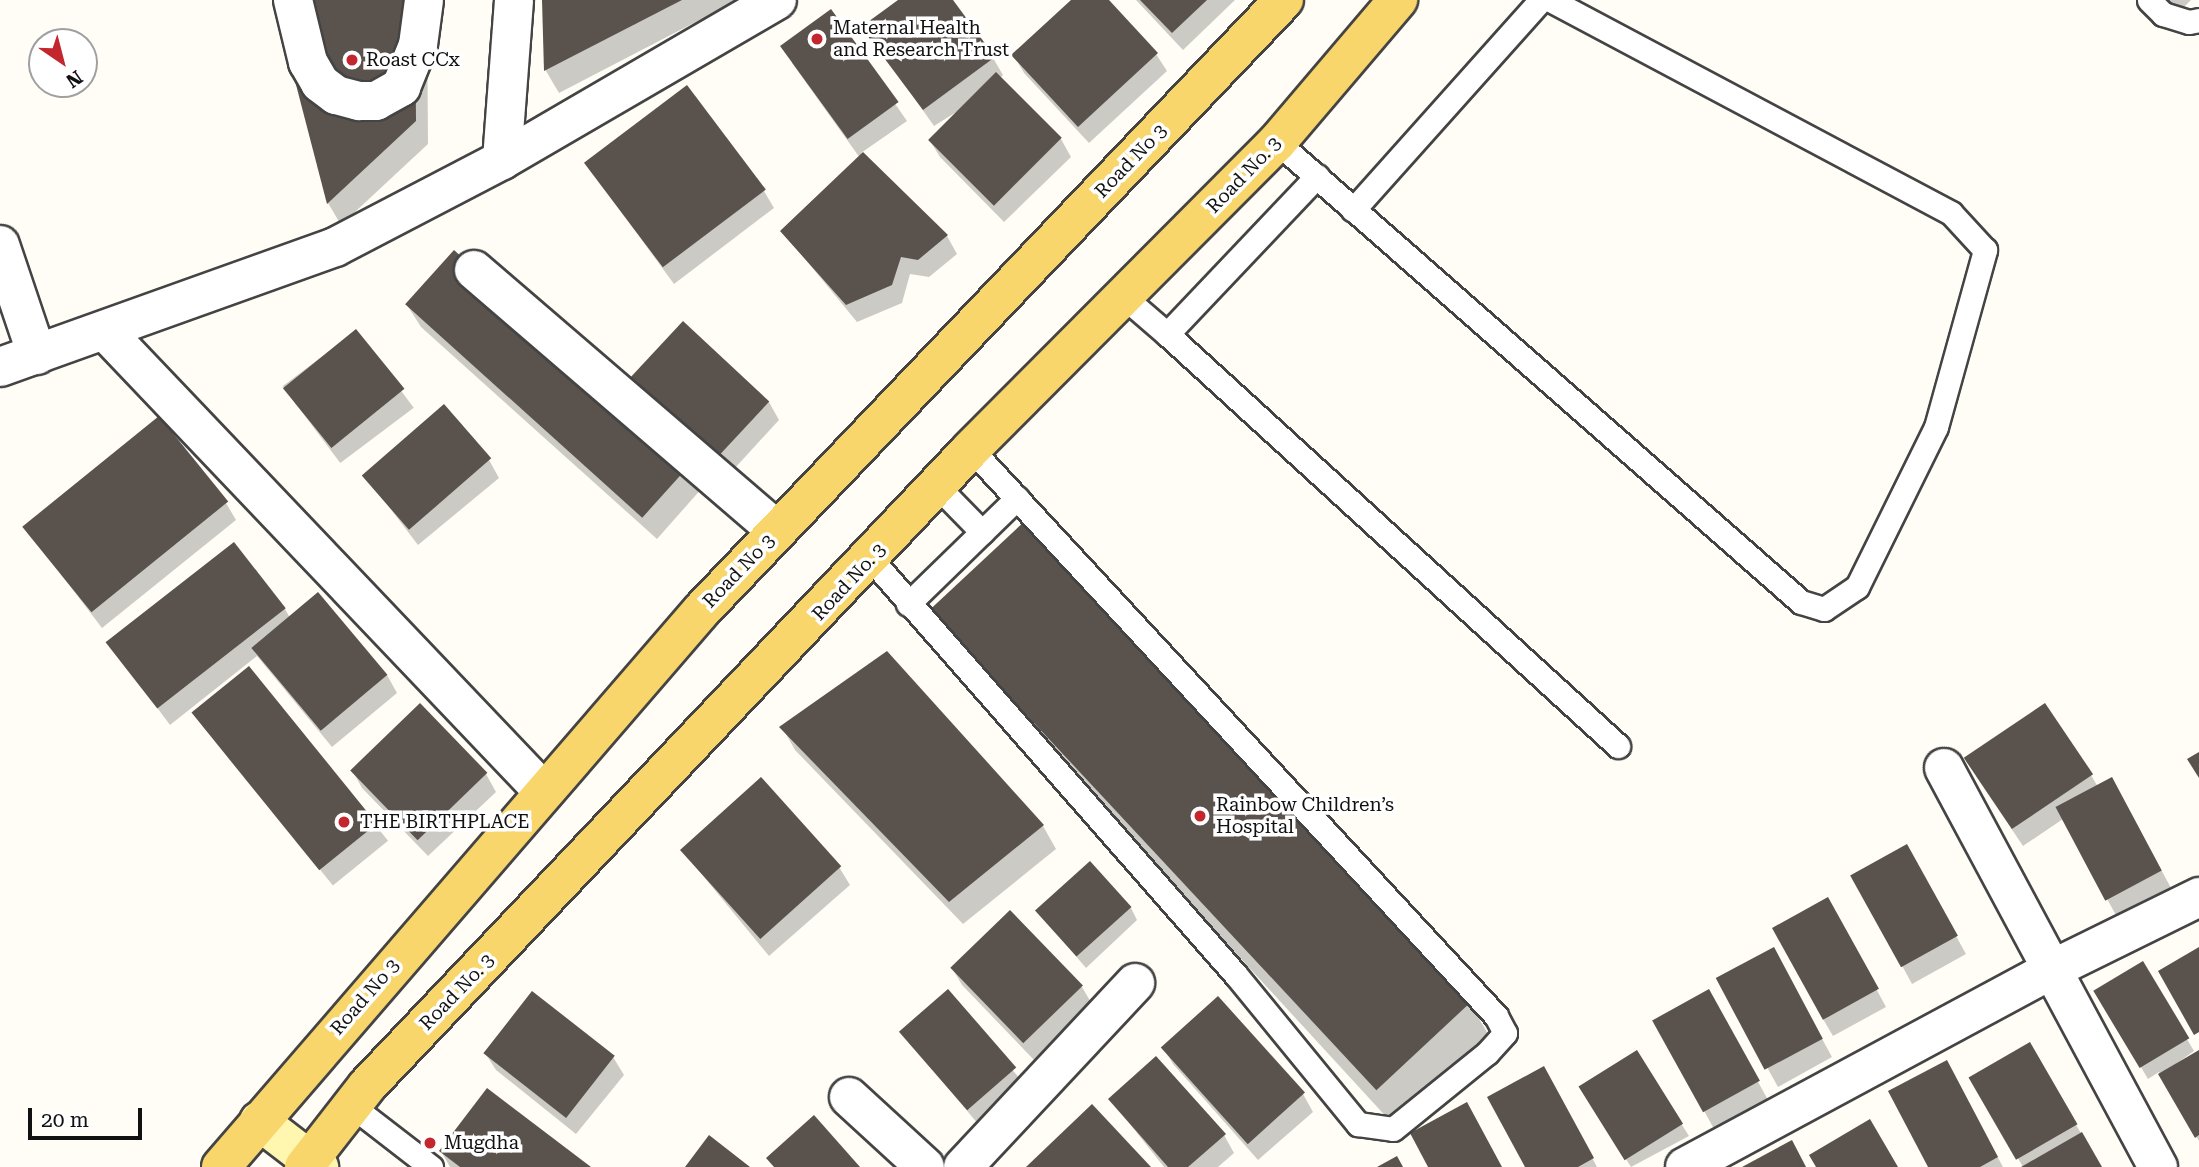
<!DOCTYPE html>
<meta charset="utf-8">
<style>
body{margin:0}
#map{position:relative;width:2199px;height:1167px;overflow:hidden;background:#fffdf5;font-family:"Roboto Serif",serif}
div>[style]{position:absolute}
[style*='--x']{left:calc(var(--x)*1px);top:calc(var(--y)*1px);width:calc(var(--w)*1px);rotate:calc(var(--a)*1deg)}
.shadow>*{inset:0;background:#0003;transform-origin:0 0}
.building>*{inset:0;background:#5a524d;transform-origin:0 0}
.roads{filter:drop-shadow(2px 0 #444) drop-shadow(-2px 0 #444) drop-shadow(0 2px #444) drop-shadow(0 -2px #444)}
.lane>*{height:23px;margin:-11.5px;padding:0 11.5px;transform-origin:11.5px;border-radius:11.5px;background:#fff}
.street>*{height:38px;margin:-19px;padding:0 19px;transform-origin:19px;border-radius:19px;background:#fff}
.secondary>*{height:38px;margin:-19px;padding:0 19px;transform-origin:19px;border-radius:19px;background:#fff6b0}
.primary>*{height:38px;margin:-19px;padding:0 19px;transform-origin:19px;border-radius:19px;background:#f9d66b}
.dots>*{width:19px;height:19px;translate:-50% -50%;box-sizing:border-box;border:4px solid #fff;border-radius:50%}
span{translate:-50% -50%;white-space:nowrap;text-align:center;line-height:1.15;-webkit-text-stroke:7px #fff;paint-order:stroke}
.poi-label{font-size:19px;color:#111}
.left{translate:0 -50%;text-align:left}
.street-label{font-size:19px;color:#111}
.north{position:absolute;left:28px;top:28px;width:70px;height:70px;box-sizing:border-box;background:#fff;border:2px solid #a0a0a0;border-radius:50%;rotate:145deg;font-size:19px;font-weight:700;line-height:28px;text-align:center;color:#111}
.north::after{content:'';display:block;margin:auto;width:24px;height:32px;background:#c4262e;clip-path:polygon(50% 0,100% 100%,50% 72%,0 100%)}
.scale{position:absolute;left:28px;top:1108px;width:114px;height:32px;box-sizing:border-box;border:4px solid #111;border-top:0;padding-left:9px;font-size:21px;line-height:24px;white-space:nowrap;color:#111;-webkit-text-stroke:5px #fff;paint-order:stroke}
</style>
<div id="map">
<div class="shadow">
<div style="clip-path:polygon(276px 0,427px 0,428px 144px,341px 225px,328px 203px)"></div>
<div style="clip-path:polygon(544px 0,736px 0,736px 1px,559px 93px,546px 71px)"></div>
<div style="clip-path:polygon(901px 0,951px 0,993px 58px,1003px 75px,1000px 78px,1061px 139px,1071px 157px,1004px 222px,940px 157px,929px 139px,958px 111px,934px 126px,864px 27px)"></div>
<div style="clip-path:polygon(1074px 0,1107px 0,1156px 54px,1167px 71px,1089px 143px,1024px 73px,1014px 56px)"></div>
<div style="clip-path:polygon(1136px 0,1235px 0,1183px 50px)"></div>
<div style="clip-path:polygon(2157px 0,2191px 0,2174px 17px)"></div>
<div style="clip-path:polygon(831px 11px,907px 121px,861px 153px,947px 236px,957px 254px,929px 277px,910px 274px,902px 303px,857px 322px,782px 231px,860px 158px,792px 63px)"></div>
<div style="clip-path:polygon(586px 164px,764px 191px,774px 208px,674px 284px)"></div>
<div style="clip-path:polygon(407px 305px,703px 487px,657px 539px,421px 327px)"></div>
<div style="left:356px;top:331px;width:96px;height:92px;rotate:53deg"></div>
<div style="clip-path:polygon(639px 402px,769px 402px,779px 420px,724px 480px)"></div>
<div style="clip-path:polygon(489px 460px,499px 478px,418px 545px,364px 474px)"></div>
<div style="clip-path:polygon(226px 503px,236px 520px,102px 628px,24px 526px)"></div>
<div style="clip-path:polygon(285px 609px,290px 618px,387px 675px,397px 693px,332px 747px,257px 656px,170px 725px,109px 643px)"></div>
<div style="clip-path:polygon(948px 640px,1470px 1003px,1488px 1034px,1391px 1122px)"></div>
<div style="clip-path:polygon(886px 653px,1043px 826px,1056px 849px,963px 924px,795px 750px,782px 727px)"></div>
<div style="left:249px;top:669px;width:221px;height:71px;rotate:51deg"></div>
<div style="clip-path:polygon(420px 705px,486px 774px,496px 792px,428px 856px,362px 788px,352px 770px)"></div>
<div style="clip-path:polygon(2091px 775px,2098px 787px,2122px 797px,2171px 888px,2117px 917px,2063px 819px,2023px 846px,1976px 776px)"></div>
<div style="clip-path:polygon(681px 849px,839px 867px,850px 885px,769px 956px)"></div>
<div style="clip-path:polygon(1916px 864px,1966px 954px,1912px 984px,1853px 875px)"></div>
<div style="clip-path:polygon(1131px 908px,1137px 920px,1086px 968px,1038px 912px)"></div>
<div style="clip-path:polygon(1837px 916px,1886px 1007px,1833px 1036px,1823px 1019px)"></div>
<div style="clip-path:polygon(2142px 963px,2194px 1051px,2163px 1073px,2199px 1052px,2199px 1141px,2159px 1072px,2148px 1079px,2096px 991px)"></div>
<div style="clip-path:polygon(1783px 967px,1832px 1057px,1778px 1087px,1768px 1069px)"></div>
<div style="clip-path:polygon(952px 968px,1082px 987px,1092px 1004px,1034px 1060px,962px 985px)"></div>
<div style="left:947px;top:992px;width:123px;height:61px;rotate:50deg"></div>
<div style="clip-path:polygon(1217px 999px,1303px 1094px,1313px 1112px,1258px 1160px,1173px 1064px,1163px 1047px)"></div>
<div style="clip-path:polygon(1718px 1009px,1768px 1100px,1714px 1129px,1655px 1021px)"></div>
<div style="clip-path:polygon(2030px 1045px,2086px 1142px,2100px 1167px,2023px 1167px,1972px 1079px)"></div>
<div style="clip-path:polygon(1636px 1052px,1689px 1136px,1631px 1167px,1586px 1096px)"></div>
<div style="clip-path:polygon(485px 1053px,613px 1057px,624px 1075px,576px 1134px,496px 1070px)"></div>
<div style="clip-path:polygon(1956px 1080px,2003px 1167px,1930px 1167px)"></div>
<div style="clip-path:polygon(1553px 1086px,1597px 1167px,1527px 1167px)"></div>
<div style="clip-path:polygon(1110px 1099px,1224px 1135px,1234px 1153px,1218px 1167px,1164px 1167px)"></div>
<div style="clip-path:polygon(441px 1151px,588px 1167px,450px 1167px)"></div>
</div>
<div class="building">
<div style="clip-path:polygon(274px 0,415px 0,416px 121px,327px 204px)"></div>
<div style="clip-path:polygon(542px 0,682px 0,544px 71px)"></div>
<div style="clip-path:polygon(898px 0,953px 0,995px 57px,923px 110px,861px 27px)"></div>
<div style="clip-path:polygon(1071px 0,1109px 0,1158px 53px,1078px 127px,1011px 55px)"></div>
<div style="clip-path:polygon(1140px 0,1207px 0,1172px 33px)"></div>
<div style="left:831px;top:9px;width:115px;height:63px;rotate:54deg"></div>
<div style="left:996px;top:72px;width:93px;height:96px;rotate:45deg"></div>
<div style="left:687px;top:85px;width:131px;height:129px;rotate:53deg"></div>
<div style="clip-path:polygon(863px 152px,948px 235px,918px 260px,901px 257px,892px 285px,846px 305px,780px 231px)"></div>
<div style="left:454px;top:250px;width:319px;height:73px;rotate:42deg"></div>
<div style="left:683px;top:321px;width:118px;height:85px;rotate:43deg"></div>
<div style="left:356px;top:329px;width:77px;height:94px;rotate:51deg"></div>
<div style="left:444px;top:404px;width:72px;height:109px;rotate:49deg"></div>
<div style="left:159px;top:416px;width:110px;height:176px;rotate:51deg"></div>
<div style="left:1027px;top:519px;width:656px;height:134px;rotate:47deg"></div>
<div style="left:234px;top:542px;width:84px;height:163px;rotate:52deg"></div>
<div style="left:318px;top:592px;width:108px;height:87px;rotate:50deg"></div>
<div style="clip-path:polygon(887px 651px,1044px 825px,949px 902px,779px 727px)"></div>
<div style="left:249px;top:666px;width:203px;height:74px;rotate:51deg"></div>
<div style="left:420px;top:703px;width:97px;height:97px;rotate:46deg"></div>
<div style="left:2045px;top:703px;width:86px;height:98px;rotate:56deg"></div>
<div style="clip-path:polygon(2199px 752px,2199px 778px,2187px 759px)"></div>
<div style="left:761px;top:777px;width:120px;height:109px;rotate:48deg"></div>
<div style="left:2112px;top:777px;width:106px;height:64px;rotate:62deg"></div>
<div style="left:1907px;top:844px;width:105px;height:65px;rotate:61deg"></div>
<div style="left:1090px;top:861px;width:62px;height:74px;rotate:48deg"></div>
<div style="left:1828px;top:897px;width:105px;height:64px;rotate:61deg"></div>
<div style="left:1010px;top:910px;width:105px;height:83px;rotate:46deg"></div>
<div style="left:1774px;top:947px;width:104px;height:66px;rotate:62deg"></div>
<div style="clip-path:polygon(2199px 947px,2199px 1032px,2194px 1035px,2158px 971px)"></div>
<div style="left:2143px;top:961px;width:90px;height:58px;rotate:59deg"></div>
<div style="left:948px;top:989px;width:104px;height:65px;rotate:49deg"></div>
<div style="left:1709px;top:989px;width:105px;height:65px;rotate:61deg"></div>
<div style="left:532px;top:991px;width:105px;height:79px;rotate:38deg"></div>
<div style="left:1218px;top:996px;width:130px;height:77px;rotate:48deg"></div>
<div style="left:2030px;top:1042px;width:95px;height:71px;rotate:60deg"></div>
<div style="left:1637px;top:1050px;width:87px;height:69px;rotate:58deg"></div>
<div style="clip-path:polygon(2199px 1050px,2199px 1135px,2195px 1138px,2158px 1074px)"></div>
<div style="clip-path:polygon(1156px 1056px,1226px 1134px,1188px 1167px,1168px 1167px,1108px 1099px)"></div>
<div style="clip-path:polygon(1947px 1060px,1998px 1157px,1980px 1167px,1928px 1167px,1888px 1091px)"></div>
<div style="clip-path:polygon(1544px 1066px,1594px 1158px,1578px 1167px,1525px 1167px,1487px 1097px)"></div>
<div style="clip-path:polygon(487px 1088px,591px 1167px,460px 1167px,439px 1151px)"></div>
<div style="clip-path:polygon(1467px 1102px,1502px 1167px,1428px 1167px,1410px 1133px)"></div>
<div style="clip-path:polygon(1092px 1104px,1151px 1167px,1026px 1167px)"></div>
<div style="clip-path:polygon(814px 1115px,860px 1167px,774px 1167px,766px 1158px)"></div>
<div style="clip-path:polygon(1870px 1119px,1898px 1167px,1816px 1167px,1809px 1155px)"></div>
<div style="clip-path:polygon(2082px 1132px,2102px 1167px,2021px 1167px)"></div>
<div style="clip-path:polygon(709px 1135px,750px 1167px,685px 1167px)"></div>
<div style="clip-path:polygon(1792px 1140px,1806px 1167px,1742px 1167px)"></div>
<div style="clip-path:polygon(1397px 1156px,1403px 1167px,1377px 1167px)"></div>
</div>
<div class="roads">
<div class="lane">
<div style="--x:2149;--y:0;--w:20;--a:45"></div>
<div style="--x:2163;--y:14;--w:27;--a:17"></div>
<div style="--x:2189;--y:22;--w:10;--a:-11"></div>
<div style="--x:1277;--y:142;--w:697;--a:41.28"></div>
<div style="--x:1801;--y:602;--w:24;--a:17"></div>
<div style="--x:1824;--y:609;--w:40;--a:-34"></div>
<div style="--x:1857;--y:587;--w:178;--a:-63.7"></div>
<div style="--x:1936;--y:427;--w:184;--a:-74.5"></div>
<div style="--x:1985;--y:250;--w:50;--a:-132.6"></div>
<div style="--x:1951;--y:213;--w:453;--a:-152"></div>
<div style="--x:1317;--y:176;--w:218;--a:133.5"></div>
<div style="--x:1167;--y:334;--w:611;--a:42.41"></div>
<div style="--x:1353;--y:210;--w:282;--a:-48.2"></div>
<div style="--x:1124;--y:297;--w:57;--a:40.7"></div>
<div style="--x:938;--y:487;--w:63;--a:45.6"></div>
<div style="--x:871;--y:559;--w:553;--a:48.74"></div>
<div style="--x:1236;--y:975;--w:193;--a:50.7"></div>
<div style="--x:1358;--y:1124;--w:35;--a:8"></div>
<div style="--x:1393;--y:1129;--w:121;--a:-39"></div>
<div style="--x:1487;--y:1053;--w:27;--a:-48"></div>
<div style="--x:1505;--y:1033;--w:19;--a:-118"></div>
<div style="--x:1496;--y:1016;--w:773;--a:-132.8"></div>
<div style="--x:908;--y:604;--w:152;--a:-44.2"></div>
<div style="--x:352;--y:1106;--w:100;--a:37.7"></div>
</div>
<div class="street">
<div style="--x:293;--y:0;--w:64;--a:76.4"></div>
<div style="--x:308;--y:62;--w:24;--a:60"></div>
<div style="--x:320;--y:83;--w:20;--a:37"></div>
<div style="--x:336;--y:95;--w:24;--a:15"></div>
<div style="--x:359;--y:101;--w:17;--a:0"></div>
<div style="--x:376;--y:101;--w:29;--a:-29"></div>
<div style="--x:401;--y:87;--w:45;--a:-68"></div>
<div style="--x:418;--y:45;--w:45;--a:-82.4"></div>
<div style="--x:502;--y:160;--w:160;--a:-85.7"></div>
<div style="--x:0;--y:245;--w:116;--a:71.4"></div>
<div style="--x:474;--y:270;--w:400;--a:40.7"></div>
<div style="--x:106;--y:332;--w:634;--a:46.41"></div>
<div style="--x:0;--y:367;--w:356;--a:-19.7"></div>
<div style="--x:335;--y:247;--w:188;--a:-27.5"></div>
<div style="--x:502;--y:160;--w:318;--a:-30.2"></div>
<div style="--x:1944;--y:768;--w:453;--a:61.8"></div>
<div style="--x:849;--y:1097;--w:103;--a:42.6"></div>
<div style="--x:963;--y:1167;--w:252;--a:-46.9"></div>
<div style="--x:1685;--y:1167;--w:420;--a:-28.3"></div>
<div style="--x:2055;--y:968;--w:161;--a:-26.2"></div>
</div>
<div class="secondary">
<div style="--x:259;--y:1121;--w:76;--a:37.5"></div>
</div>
<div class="primary">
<div style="--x:221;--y:1167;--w:736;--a:-49.19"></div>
<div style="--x:702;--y:610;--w:843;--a:-46.35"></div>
<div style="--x:304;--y:1167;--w:103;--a:-52.1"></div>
<div style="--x:367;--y:1086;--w:878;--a:-46.52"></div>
<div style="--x:971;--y:449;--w:433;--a:-45.1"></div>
<div style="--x:1277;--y:142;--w:187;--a:-49.6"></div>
</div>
</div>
<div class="dots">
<div style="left:817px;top:39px;background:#c4262e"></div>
<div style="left:352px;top:60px;background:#c4262e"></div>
<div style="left:1200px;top:816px;background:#c4262e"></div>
<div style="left:344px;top:822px;background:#c4262e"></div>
<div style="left:430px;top:1143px;background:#c4262e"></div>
</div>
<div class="poi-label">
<span class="left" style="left:833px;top:39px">Maternal Health<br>and Research Trust</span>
<span class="left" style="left:366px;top:60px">Roast CCx</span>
<span class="left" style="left:1216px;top:816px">Rainbow Children’s<br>Hospital</span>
<span class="left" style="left:360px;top:822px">THE BIRTHPLACE</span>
<span class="left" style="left:444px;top:1143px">Mugdha</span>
</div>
<div class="street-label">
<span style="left:1131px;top:161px;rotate:-46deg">Road No 3</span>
<span style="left:1244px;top:175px;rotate:-46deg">Road No. 3</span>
<span style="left:739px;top:571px;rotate:-46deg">Road No 3</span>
<span style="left:849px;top:582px;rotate:-47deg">Road No. 3</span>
<span style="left:457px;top:992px;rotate:-46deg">Road No. 3</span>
<span style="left:365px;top:997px;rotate:-49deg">Road No 3</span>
</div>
<div class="north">N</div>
<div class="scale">20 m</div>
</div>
